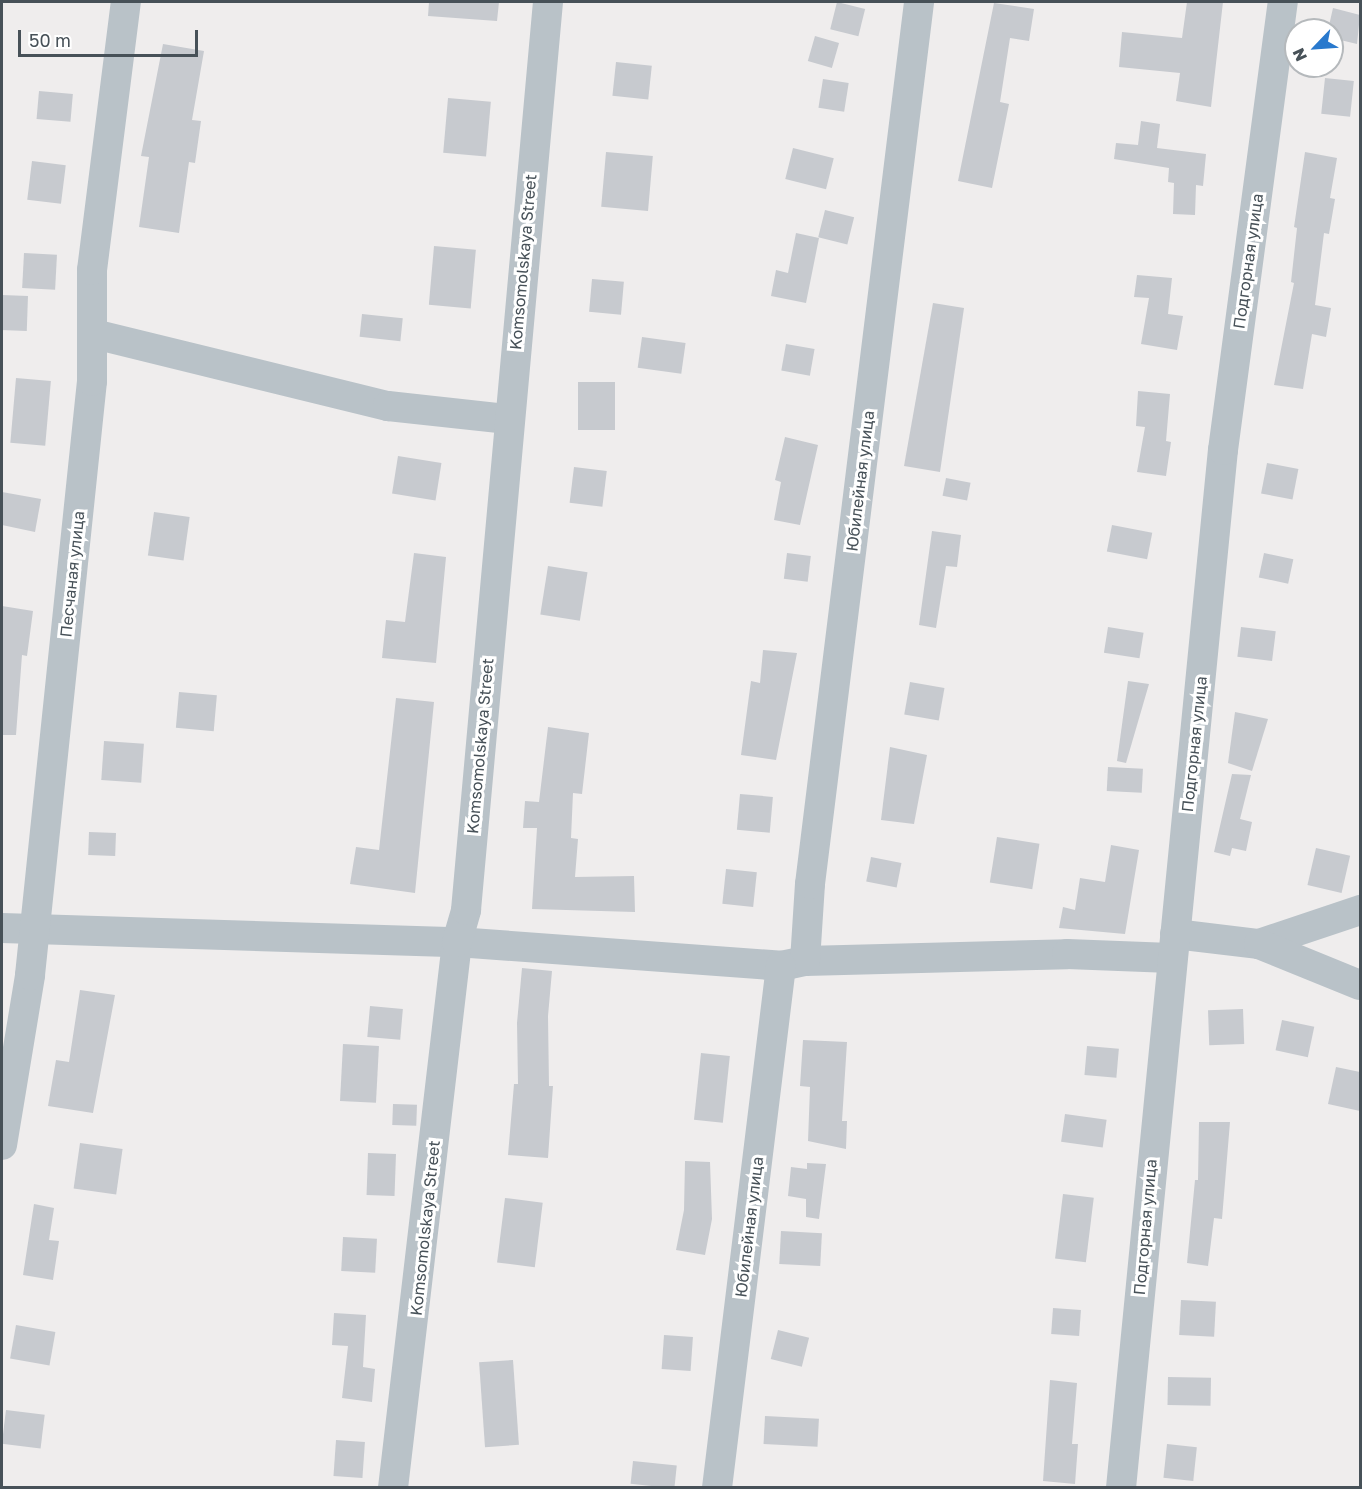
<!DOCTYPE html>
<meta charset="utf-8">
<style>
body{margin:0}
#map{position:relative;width:1362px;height:1489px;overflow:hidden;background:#efeded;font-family:"Golos Text",sans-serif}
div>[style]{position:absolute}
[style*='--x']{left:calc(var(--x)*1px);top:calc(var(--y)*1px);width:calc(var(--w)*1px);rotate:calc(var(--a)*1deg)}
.building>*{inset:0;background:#c7cacf;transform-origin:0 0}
.minor>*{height:30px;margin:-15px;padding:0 15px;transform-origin:15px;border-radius:15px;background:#b9c2c8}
span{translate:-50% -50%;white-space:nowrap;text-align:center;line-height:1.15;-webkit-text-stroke:6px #fff;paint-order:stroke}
.street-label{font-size:16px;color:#475158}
.frame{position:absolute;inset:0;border:3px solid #475158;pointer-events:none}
.north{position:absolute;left:1284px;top:18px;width:60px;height:60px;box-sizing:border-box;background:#fff;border:2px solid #b5b9bc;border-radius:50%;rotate:245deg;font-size:16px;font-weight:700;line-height:24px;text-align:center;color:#475158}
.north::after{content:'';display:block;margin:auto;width:21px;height:27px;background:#2979cd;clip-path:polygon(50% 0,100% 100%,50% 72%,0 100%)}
.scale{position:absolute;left:18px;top:30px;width:180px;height:27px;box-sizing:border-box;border:3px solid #475158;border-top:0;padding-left:8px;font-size:18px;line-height:21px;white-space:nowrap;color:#475158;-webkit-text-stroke:4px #fff;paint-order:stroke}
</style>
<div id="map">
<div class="building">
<div style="clip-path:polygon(429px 2px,499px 2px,497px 21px,428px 16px)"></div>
<div style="left:837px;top:2px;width:29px;height:28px;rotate:14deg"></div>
<div style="clip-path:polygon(1187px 2px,1223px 2px,1211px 107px,1176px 101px,1180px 73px,1119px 67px,1122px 32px,1182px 38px)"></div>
<div style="clip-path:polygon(994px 3px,1034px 9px,1029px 41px,1010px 38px,1000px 102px,1009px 104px,992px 188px,958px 181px)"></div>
<div style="clip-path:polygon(1333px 8px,1360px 15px,1357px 44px,1332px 38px,1332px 30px,1328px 30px)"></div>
<div style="left:815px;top:36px;width:25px;height:26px;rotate:16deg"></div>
<div style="clip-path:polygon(163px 44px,204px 51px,192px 120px,201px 121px,195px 163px,189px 162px,179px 233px,139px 227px,149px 157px,141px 156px)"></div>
<div style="left:616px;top:62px;width:36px;height:34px;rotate:6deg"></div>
<div style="left:1325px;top:78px;width:29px;height:36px;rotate:6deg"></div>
<div style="left:823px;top:79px;width:26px;height:29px;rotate:9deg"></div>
<div style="left:39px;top:91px;width:34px;height:28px;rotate:5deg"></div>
<div style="left:448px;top:98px;width:43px;height:55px;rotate:5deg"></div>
<div style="clip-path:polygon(1141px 121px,1160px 124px,1157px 148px,1206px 154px,1203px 186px,1196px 185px,1195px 215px,1173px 214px,1174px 183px,1168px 182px,1169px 168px,1114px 159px,1116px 143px,1138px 145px)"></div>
<div style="left:793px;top:148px;width:42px;height:32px;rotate:14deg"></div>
<div style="left:606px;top:152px;width:47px;height:55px;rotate:5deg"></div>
<div style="clip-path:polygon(1305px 152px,1337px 158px,1330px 198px,1335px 199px,1329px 234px,1324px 233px,1315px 305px,1331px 308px,1326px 337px,1312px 334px,1303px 389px,1274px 385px,1294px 283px,1291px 282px,1297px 228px,1294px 227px)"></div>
<div style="left:32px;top:161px;width:34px;height:39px;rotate:7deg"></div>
<div style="left:825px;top:210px;width:30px;height:28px;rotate:14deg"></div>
<div style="clip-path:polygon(796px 233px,819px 238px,806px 303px,771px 296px,776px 270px,788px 273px)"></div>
<div style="left:434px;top:246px;width:42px;height:59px;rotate:5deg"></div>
<div style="left:24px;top:253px;width:33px;height:35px;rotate:3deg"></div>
<div style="clip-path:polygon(1137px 275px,1172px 278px,1168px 314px,1183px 316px,1177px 350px,1141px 344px,1149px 298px,1134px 297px)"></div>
<div style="left:592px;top:279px;width:32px;height:33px;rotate:5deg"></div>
<div style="left:2px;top:295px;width:26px;height:35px;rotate:2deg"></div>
<div style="clip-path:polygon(933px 303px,964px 308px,940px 472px,904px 466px)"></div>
<div style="left:362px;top:314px;width:41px;height:23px;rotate:6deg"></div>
<div style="left:642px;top:337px;width:44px;height:31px;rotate:8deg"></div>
<div style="left:786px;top:344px;width:29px;height:27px;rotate:10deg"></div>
<div style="left:16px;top:378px;width:35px;height:65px;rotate:5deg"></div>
<div style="left:578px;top:382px;width:37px;height:48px"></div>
<div style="clip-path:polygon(1138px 391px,1170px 394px,1166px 441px,1171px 442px,1166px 476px,1137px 472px,1145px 427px,1136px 426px)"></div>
<div style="clip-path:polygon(785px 437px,818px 445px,800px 525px,774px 520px,781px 482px,775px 480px)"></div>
<div style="left:398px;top:456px;width:44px;height:38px;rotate:9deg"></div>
<div style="left:1267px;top:463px;width:32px;height:31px;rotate:11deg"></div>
<div style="left:574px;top:467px;width:33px;height:36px;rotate:7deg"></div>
<div style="left:946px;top:478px;width:25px;height:18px;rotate:11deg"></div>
<div style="clip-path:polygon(2px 492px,41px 499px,35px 532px,2px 525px)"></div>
<div style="left:154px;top:512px;width:36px;height:44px;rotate:8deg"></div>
<div style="left:1112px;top:525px;width:41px;height:27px;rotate:11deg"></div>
<div style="clip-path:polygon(932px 531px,961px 535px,957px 567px,946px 566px,936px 628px,919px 625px)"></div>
<div style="clip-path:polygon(414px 553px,446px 557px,436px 663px,382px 658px,386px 620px,405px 622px)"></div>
<div style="left:787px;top:553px;width:24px;height:26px;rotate:7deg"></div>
<div style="left:1264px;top:553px;width:30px;height:25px;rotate:12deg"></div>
<div style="left:548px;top:566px;width:40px;height:49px;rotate:9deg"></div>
<div style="clip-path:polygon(2px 606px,33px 611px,27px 656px,22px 655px,16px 735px,2px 735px)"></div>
<div style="left:1108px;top:627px;width:36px;height:26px;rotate:9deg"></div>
<div style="left:1241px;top:627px;width:35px;height:30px;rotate:7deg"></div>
<div style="clip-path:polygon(763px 650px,797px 653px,776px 760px,741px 755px,751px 681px,760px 683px)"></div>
<div style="clip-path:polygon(1128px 681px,1149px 684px,1126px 763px,1117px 761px)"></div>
<div style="left:910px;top:682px;width:35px;height:33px;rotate:10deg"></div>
<div style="left:179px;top:692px;width:38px;height:36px;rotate:5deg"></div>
<div style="clip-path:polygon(396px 698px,434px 702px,415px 893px,350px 884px,356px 847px,379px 850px)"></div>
<div style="clip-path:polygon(1235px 712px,1268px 719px,1252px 771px,1228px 763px)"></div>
<div style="clip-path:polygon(548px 727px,589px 733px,582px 794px,573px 793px,571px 838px,578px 839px,575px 877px,634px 876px,635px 912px,532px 909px,537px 828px,523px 828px,525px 801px,539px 802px)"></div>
<div style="left:104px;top:741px;width:40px;height:39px;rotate:4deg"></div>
<div style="clip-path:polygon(890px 747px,927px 755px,914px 824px,881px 820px)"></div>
<div style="left:1108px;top:767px;width:35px;height:24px;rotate:3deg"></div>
<div style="clip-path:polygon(1232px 774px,1251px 775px,1240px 819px,1252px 822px,1246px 851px,1232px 848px,1230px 856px,1214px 852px)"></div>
<div style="left:740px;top:794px;width:33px;height:36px;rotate:5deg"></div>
<div style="left:89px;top:832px;width:27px;height:23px;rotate:2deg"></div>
<div style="left:997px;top:837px;width:43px;height:46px;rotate:9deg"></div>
<div style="clip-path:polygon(1111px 845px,1139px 850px,1125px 934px,1059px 928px,1063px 907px,1075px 910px,1080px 878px,1105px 882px)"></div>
<div style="left:1316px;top:848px;width:35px;height:38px;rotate:13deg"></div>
<div style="left:871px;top:857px;width:31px;height:25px;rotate:11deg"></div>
<div style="left:726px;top:869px;width:31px;height:35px;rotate:6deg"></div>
<div style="clip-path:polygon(522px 968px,552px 971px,548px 1016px,549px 1086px,553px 1086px,548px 1158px,508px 1155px,514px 1084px,518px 1084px,517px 1023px)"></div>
<div style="clip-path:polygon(80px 990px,115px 995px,93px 1113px,48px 1106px,56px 1060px,69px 1062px)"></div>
<div style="left:370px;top:1006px;width:33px;height:31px;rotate:5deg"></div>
<div style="left:1243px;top:1009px;width:35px;height:35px;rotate:88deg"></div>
<div style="left:1282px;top:1020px;width:33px;height:31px;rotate:12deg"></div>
<div style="clip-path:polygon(803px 1040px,847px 1042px,842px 1121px,847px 1121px,846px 1149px,808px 1141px,810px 1087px,800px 1086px)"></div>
<div style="left:343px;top:1044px;width:36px;height:57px;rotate:3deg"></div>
<div style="left:1087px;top:1046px;width:32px;height:29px;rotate:5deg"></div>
<div style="left:701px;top:1053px;width:29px;height:67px;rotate:6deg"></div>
<div style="clip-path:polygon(1336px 1067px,1360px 1072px,1360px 1111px,1328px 1104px)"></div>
<div style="left:393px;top:1104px;width:24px;height:21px;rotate:2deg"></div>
<div style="left:1065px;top:1114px;width:42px;height:28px;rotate:8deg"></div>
<div style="clip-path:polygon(1199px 1122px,1230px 1122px,1222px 1219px,1214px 1218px,1208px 1266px,1187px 1263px,1195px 1180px,1198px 1180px)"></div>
<div style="left:80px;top:1143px;width:43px;height:46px;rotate:8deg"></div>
<div style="left:368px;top:1153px;width:28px;height:42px;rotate:2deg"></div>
<div style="clip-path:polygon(685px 1161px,710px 1162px,712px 1219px,705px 1255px,676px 1250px,684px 1210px)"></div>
<div style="clip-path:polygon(807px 1163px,826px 1164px,819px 1219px,806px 1217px,806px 1199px,788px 1196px,791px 1167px,807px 1169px)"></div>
<div style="left:1063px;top:1194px;width:31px;height:65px;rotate:7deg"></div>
<div style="left:505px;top:1198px;width:38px;height:65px;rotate:7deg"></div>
<div style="clip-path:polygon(34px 1204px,54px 1208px,49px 1240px,59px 1241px,53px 1280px,23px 1275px)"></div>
<div style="left:781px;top:1231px;width:41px;height:33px;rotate:3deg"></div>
<div style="left:343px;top:1237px;width:34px;height:34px;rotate:3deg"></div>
<div style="left:1181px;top:1300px;width:35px;height:35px;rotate:3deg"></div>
<div style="left:1053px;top:1308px;width:28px;height:26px;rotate:4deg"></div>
<div style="clip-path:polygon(334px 1313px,366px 1315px,363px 1367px,375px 1369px,372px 1402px,342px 1398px,348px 1346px,332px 1345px)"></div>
<div style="left:16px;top:1325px;width:40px;height:34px;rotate:10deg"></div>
<div style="left:778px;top:1330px;width:32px;height:30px;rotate:14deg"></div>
<div style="left:664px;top:1335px;width:29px;height:34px;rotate:4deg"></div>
<div style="left:513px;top:1360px;width:85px;height:34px;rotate:86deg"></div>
<div style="left:1168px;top:1377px;width:43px;height:28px;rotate:1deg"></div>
<div style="clip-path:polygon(1050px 1380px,1077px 1383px,1072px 1444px,1078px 1444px,1075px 1484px,1043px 1481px)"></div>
<div style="left:6px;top:1410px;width:39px;height:34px;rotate:7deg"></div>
<div style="left:765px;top:1416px;width:54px;height:28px;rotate:3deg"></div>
<div style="left:336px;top:1440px;width:29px;height:36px;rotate:4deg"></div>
<div style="left:1167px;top:1444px;width:30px;height:34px;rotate:6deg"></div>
<div style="left:633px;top:1461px;width:44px;height:23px;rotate:6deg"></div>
</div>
<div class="minor">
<div style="--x:94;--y:334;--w:303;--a:13.8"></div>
<div style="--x:388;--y:406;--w:121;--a:6.2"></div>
<div style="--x:2;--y:928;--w:455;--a:1.8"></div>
<div style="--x:457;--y:942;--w:325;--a:4.2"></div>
<div style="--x:781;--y:966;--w:25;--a:-12"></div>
<div style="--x:805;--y:961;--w:262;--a:-1.5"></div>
<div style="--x:1067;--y:954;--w:104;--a:2.2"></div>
<div style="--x:1175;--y:934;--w:85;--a:6.8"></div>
<div style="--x:1259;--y:944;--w:107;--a:-18.6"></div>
<div style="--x:1259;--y:944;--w:109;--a:22.1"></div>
<div style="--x:805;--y:961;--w:77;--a:-86.3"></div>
<div style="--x:810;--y:884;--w:889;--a:-82.95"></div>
<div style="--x:2;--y:1145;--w:172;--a:-80.6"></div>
<div style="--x:30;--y:975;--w:597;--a:-84.04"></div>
<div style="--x:92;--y:381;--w:111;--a:-90"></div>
<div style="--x:92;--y:270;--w:270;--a:-82.8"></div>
<div style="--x:393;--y:1488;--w:550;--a:-83.31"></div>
<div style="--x:457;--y:942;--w:33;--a:-74"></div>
<div style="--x:466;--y:910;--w:912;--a:-84.84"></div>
<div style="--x:717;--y:1488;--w:526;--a:-83.01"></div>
<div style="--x:1121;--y:1488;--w:1043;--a:-84.39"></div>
<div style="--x:1223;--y:450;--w:452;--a:-82.4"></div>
</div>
<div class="street-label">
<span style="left:1248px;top:261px;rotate:-82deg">Подгорная улица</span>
<span style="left:523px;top:262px;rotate:-85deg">Komsomolskaya Street</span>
<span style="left:860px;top:481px;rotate:-83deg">Юбилейная улица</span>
<span style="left:72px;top:574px;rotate:-84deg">Песчаная улица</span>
<span style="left:1194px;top:744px;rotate:-84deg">Подгорная улица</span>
<span style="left:480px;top:746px;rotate:-85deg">Komsomolskaya Street</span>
<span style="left:749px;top:1227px;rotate:-83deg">Юбилейная улица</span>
<span style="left:1145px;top:1227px;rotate:-85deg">Подгорная улица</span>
<span style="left:425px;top:1228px;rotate:-84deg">Komsomolskaya Street</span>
</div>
<div class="frame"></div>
<div class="north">N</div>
<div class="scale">50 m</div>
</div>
